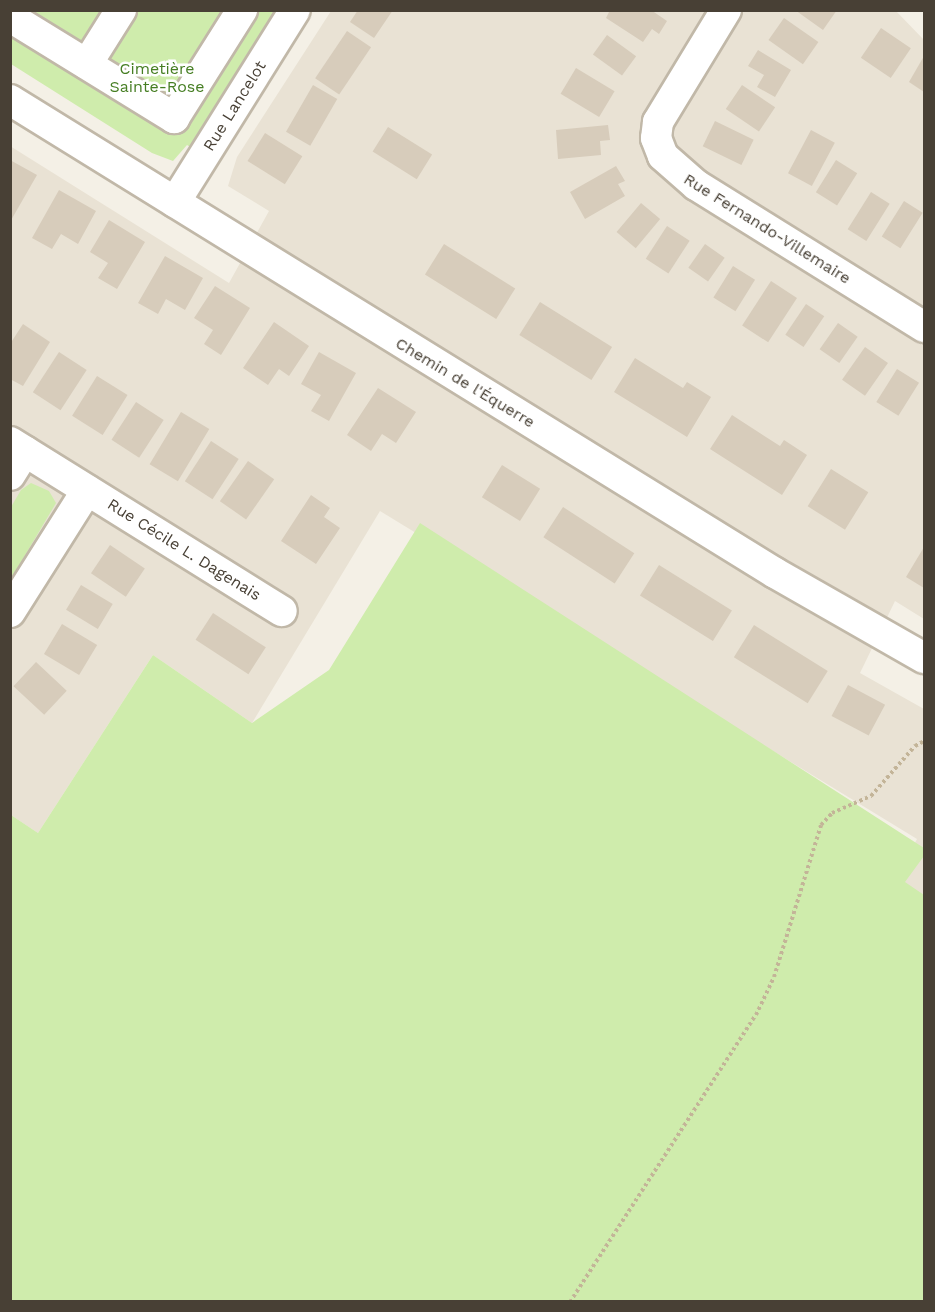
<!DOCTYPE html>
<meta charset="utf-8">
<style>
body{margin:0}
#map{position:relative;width:935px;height:1312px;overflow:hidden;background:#f4f0e6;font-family:"Work Sans",sans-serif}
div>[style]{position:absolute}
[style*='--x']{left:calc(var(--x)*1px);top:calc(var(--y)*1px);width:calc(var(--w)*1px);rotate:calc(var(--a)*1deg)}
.residential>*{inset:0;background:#e9e2d4}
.green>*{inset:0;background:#cfecac}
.building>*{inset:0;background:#d7ccbb;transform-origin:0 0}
.path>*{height:4px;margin-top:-2px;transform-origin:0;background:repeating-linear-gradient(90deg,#c3b498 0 3px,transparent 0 6px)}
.roads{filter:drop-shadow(2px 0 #c1b8a8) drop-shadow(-2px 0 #c1b8a8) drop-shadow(0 2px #c1b8a8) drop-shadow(0 -2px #c1b8a8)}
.minor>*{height:30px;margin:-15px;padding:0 15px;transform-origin:15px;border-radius:15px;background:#fff}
span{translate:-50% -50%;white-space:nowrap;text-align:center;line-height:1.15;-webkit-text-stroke:5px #fff;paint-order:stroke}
.park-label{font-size:16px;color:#467e23}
.street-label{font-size:16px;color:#484035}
.frame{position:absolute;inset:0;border:12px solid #484035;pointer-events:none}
</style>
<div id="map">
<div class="residential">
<div style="clip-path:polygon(331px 11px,896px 11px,924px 40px,924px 619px,895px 601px,860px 673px,924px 709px,924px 912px,891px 888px,917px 839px,380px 511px,252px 723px,153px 655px,38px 833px,11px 815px,10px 146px,229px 283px,269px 211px,228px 186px,237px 157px)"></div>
</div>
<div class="green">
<div style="clip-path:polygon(10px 11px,277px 11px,192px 148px,187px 145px,173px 161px,152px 153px,11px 64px)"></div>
<div style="clip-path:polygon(31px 483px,49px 491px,56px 503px,11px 579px,11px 507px,21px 490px)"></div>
<div style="clip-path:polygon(420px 523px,924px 848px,924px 856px,905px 882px,924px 895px,924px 1301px,11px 1301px,11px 815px,38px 833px,153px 655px,252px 723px,329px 670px)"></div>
</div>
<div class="building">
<div style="clip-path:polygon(358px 10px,393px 10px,374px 38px,350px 22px)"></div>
<div style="clip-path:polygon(610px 10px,651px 10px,667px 21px,659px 34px,652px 29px,643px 42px,606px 18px)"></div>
<div style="clip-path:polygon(795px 10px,837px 10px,823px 30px)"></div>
<div style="left:784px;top:18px;width:42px;height:27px;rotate:35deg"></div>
<div style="left:881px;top:28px;width:36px;height:36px;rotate:34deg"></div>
<div style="left:347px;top:31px;width:29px;height:57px;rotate:34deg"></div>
<div style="left:607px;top:35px;width:36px;height:24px;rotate:36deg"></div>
<div style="clip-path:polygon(758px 50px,791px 70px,775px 97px,757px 87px,764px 75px,748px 66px)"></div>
<div style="clip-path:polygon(924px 56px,924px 92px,909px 82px)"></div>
<div style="left:576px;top:68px;width:45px;height:30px;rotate:31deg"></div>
<div style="left:313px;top:85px;width:28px;height:54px;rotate:30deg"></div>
<div style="left:742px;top:85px;width:40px;height:29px;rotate:34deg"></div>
<div style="left:715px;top:121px;width:43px;height:28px;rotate:26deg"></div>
<div style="clip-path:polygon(608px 125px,610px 140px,600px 141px,601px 155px,558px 159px,556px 130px)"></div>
<div style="left:388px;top:127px;width:52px;height:29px;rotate:32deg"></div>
<div style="left:811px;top:130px;width:27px;height:49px;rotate:28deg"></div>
<div style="left:265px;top:133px;width:44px;height:33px;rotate:32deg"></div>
<div style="clip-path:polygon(10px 160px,37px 175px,10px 222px)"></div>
<div style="left:836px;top:160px;width:25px;height:38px;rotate:32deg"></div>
<div style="clip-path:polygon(616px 166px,625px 181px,618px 184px,625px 196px,585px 219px,570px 192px)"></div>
<div style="clip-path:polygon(59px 190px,96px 211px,78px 244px,61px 234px,52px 249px,32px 238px)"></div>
<div style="left:871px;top:192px;width:22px;height:44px;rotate:32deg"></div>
<div style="left:904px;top:201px;width:22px;height:42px;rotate:32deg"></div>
<div style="left:641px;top:203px;width:25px;height:38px;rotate:40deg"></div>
<div style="clip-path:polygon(109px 220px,145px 242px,117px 289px,98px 278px,108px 263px,90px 252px)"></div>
<div style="left:667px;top:226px;width:27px;height:39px;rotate:33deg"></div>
<div style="left:444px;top:244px;width:84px;height:36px;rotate:32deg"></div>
<div style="left:705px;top:244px;width:24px;height:29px;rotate:35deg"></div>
<div style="clip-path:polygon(165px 256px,203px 278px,185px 310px,166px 299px,158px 314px,138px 303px)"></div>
<div style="left:733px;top:266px;width:26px;height:37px;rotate:32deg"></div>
<div style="left:771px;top:281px;width:31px;height:53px;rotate:33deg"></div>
<div style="clip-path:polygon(215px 286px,250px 308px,221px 355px,204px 344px,213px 330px,194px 318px)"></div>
<div style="left:540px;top:302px;width:85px;height:39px;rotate:32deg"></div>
<div style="left:806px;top:304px;width:22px;height:37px;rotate:34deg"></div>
<div style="clip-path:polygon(274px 322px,309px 346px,289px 376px,279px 369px,268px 385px,243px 368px)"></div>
<div style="left:838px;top:323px;width:24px;height:32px;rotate:35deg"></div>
<div style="clip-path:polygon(23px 324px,50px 342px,23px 386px,10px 379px,10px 344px)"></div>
<div style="left:865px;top:347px;width:28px;height:40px;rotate:35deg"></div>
<div style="left:59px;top:352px;width:33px;height:48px;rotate:33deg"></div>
<div style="clip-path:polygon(319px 352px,356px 373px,329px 421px,311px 411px,321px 395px,301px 384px)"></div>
<div style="clip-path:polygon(635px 358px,683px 388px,687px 382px,711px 397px,687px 437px,614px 392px)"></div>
<div style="left:897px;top:369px;width:26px;height:39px;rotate:32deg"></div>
<div style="left:97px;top:376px;width:36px;height:47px;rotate:32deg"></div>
<div style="clip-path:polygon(378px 388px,416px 412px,396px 443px,382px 434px,371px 451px,347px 435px)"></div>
<div style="left:136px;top:402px;width:33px;height:45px;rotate:33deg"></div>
<div style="left:181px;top:412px;width:33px;height:61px;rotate:31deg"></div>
<div style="clip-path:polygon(732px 415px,780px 446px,784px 440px,807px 455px,782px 495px,710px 449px)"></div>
<div style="left:211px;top:441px;width:33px;height:48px;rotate:33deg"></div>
<div style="left:248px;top:461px;width:32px;height:49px;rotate:35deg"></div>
<div style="left:502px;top:465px;width:45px;height:38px;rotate:32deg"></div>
<div style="left:831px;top:469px;width:44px;height:44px;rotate:32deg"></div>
<div style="clip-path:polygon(311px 495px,330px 508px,324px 517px,340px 528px,316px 564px,281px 541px)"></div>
<div style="left:563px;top:507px;width:85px;height:36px;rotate:33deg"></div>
<div style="left:110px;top:545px;width:42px;height:34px;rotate:34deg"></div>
<div style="clip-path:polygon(924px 547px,924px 588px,906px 577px)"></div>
<div style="left:659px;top:565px;width:86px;height:36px;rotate:32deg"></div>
<div style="left:81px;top:585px;width:37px;height:29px;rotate:31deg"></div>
<div style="left:213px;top:613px;width:63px;height:32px;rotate:33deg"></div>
<div style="left:62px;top:624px;width:41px;height:35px;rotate:31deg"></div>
<div style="left:754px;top:625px;width:87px;height:38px;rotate:32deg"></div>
<div style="left:36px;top:662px;width:42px;height:33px;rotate:43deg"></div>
<div style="left:848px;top:685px;width:42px;height:35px;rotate:28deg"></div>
</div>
<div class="path">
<div style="--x:570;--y:1302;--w:342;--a:-57.1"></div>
<div style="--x:756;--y:1015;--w:42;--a:-64.7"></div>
<div style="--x:774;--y:977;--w:159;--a:-72.8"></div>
<div style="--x:821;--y:825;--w:16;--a:-47"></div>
<div style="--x:832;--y:813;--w:43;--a:-23.6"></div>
<div style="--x:871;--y:796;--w:67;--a:-48.7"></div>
<div style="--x:915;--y:746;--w:10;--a:-29"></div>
</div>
<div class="roads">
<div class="minor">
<div style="--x:726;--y:10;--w:131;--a:121.3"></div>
<div style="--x:658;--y:122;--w:16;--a:97"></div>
<div style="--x:656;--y:138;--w:19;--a:69"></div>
<div style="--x:663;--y:156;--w:44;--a:41.3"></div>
<div style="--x:696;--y:185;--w:269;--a:31.9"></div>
<div style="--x:10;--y:17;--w:193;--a:31.6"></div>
<div style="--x:174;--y:118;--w:128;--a:-57.8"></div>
<div style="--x:87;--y:64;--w:64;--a:-57.8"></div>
<div style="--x:10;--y:100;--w:899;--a:31.73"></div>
<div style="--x:775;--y:573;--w:172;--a:29.7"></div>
<div style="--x:175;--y:202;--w:226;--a:-58"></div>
<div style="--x:10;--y:442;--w:320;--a:31.9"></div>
<div style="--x:10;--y:475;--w:28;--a:-58"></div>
<div style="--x:10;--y:612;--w:144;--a:-57.7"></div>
</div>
</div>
<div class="park-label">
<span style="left:157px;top:78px">Cimetière<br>Sainte-Rose</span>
</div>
<div class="street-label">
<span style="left:235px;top:106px;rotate:-58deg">Rue Lancelot</span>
<span style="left:767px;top:229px;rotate:32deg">Rue Fernando-Villemaire</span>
<span style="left:465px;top:383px;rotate:31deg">Chemin de l'Équerre</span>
<span style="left:184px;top:550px;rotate:32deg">Rue Cécile L. Dagenais</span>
</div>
<div class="frame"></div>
</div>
